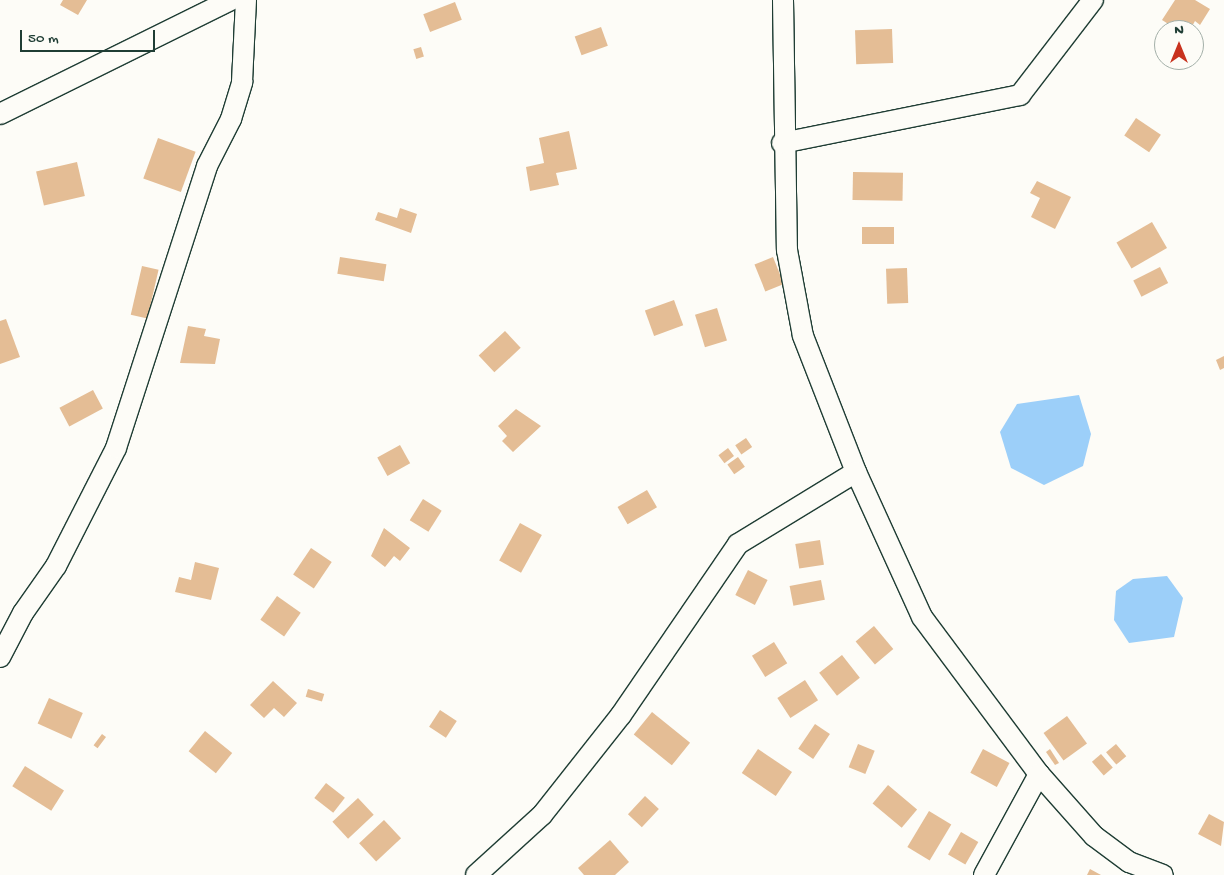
<!DOCTYPE html>
<style>
body{margin:0}
#map{position:relative;width:1224px;height:875px;overflow:hidden;background:#fdfcf7;font-family:"Gochi Hand",sans-serif}
div>[style]{position:absolute}
[style*='--x']{left:calc(var(--x)*1px);top:calc(var(--y)*1px);width:calc(var(--w)*1px);rotate:calc(var(--a)*1deg)}
.water>*{inset:0;background:#9ccff9}
.building>*{inset:0;background:#e4bd95;transform-origin:0 0}
.roads{filter:drop-shadow(1px 0 #1f3d34) drop-shadow(-1px 0 #1f3d34) drop-shadow(0 1px #1f3d34) drop-shadow(0 -1px #1f3d34)}
.minor>*{height:20px;margin:-10px;padding:0 10px;transform-origin:10px;border-radius:10px;background:#fdfcf7}
span{translate:-50% -50%;white-space:nowrap;text-align:center;line-height:1.15;-webkit-text-stroke:5px #fdfcf7;paint-order:stroke}
.north{position:absolute;left:1154px;top:20px;width:50px;height:50px;box-sizing:border-box;background:#fdfcf7;border:1px solid #a4b0a9;border-radius:50%;rotate:0deg;font-size:14px;font-weight:700;line-height:20px;text-align:center;color:#1f3d34}
.north::after{content:'';display:block;margin:auto;width:18px;height:22px;background:#c8321e;clip-path:polygon(50% 0,100% 100%,50% 72%,0 100%)}
.scale{position:absolute;left:20px;top:30px;width:135px;height:22px;box-sizing:border-box;border:2px solid #1f3d34;border-top:0;padding-left:6px;font-size:15px;line-height:18px;white-space:nowrap;color:#1f3d34;-webkit-text-stroke:4px #fdfcf7;paint-order:stroke}
</style>
<div id="map">
<div class="water">
<div style="clip-path:polygon(1079px 395px,1091px 434px,1083px 466px,1044px 485px,1011px 468px,1000px 432px,1017px 404px)"></div>
<div style="clip-path:polygon(1167px 576px,1183px 598px,1174px 637px,1129px 643px,1114px 620px,1116px 591px,1133px 579px)"></div>
</div>
<div class="building">
<div style="clip-path:polygon(63px 0,87px 0,78px 15px,60px 5px)"></div>
<div style="clip-path:polygon(1175px 0,1195px 0,1210px 9px,1200px 25px,1195px 21px,1190px 30px,1178px 30px,1162px 20px)"></div>
<div style="left:455px;top:2px;width:19px;height:34px;rotate:69deg"></div>
<div style="left:601px;top:27px;width:20px;height:28px;rotate:70deg"></div>
<div style="left:892px;top:29px;width:34px;height:37px;rotate:88deg"></div>
<div style="left:421px;top:47px;width:10px;height:8px;rotate:73deg"></div>
<div style="left:1136px;top:118px;width:30px;height:21px;rotate:34deg"></div>
<div style="clip-path:polygon(569px 131px,577px 169px,556px 173px,559px 185px,530px 191px,526px 167px,544px 163px,539px 138px)"></div>
<div style="left:158px;top:138px;width:40px;height:43px;rotate:20deg"></div>
<div style="left:77px;top:162px;width:35px;height:42px;rotate:77deg"></div>
<div style="left:853px;top:172px;width:50px;height:28px;rotate:1deg"></div>
<div style="clip-path:polygon(1037px 181px,1071px 197px,1055px 229px,1031px 217px,1040px 198px,1030px 193px)"></div>
<div style="clip-path:polygon(400px 208px,417px 214px,411px 233px,375px 220px,378px 212px,397px 218px)"></div>
<div style="left:1152px;top:222px;width:30px;height:41px;rotate:60deg"></div>
<div style="left:862px;top:227px;width:32px;height:17px"></div>
<div style="left:340px;top:257px;width:47px;height:17px;rotate:9deg"></div>
<div style="left:773px;top:257px;width:29px;height:20px;rotate:68deg"></div>
<div style="left:142px;top:266px;width:17px;height:50px;rotate:13deg"></div>
<div style="left:1160px;top:267px;width:18px;height:30px;rotate:63deg"></div>
<div style="left:907px;top:268px;width:35px;height:21px;rotate:88deg"></div>
<div style="left:674px;top:300px;width:27px;height:31px;rotate:70deg"></div>
<div style="left:717px;top:308px;width:34px;height:23px;rotate:73deg"></div>
<div style="clip-path:polygon(6px 319px,20px 357px,0 364px,0 321px)"></div>
<div style="clip-path:polygon(188px 326px,206px 329px,204px 336px,220px 339px,215px 364px,180px 363px)"></div>
<div style="left:505px;top:331px;width:23px;height:36px;rotate:47deg"></div>
<div style="clip-path:polygon(1224px 356px,1224px 368px,1220px 370px,1216px 360px)"></div>
<div style="left:93px;top:390px;width:21px;height:38px;rotate:62deg"></div>
<div style="clip-path:polygon(516px 409px,541px 426px,513px 452px,502px 441px,507px 436px,498px 426px)"></div>
<div style="left:746px;top:438px;width:11px;height:13px;rotate:56deg"></div>
<div style="left:400px;top:445px;width:21px;height:26px;rotate:61deg"></div>
<div style="left:728px;top:448px;width:10px;height:12px;rotate:53deg"></div>
<div style="left:738px;top:457px;width:12px;height:13px;rotate:55deg"></div>
<div style="left:647px;top:490px;width:20px;height:34px;rotate:60deg"></div>
<div style="left:423px;top:499px;width:22px;height:25px;rotate:32deg"></div>
<div style="left:520px;top:523px;width:25px;height:43px;rotate:29deg"></div>
<div style="clip-path:polygon(384px 528px,410px 548px,400px 561px,394px 556px,385px 567px,371px 556px)"></div>
<div style="left:820px;top:540px;width:25px;height:25px;rotate:81deg"></div>
<div style="left:311px;top:548px;width:25px;height:32px;rotate:34deg"></div>
<div style="clip-path:polygon(195px 562px,219px 568px,211px 600px,175px 592px,179px 577px,191px 580px)"></div>
<div style="left:748px;top:570px;width:22px;height:28px;rotate:27deg"></div>
<div style="left:821px;top:580px;width:20px;height:32px;rotate:79deg"></div>
<div style="left:277px;top:596px;width:29px;height:29px;rotate:35deg"></div>
<div style="left:874px;top:626px;width:30px;height:24px;rotate:50deg"></div>
<div style="left:774px;top:642px;width:25px;height:26px;rotate:58deg"></div>
<div style="left:842px;top:655px;width:29px;height:29px;rotate:52deg"></div>
<div style="left:805px;top:680px;width:24px;height:33px;rotate:57deg"></div>
<div style="clip-path:polygon(273px 681px,297px 703px,284px 717px,274px 708px,264px 718px,250px 705px)"></div>
<div style="left:308px;top:689px;width:17px;height:8px;rotate:17deg"></div>
<div style="left:49px;top:698px;width:37px;height:28px;rotate:24deg"></div>
<div style="left:440px;top:710px;width:20px;height:20px;rotate:33deg"></div>
<div style="left:652px;top:712px;width:49px;height:29px;rotate:39deg"></div>
<div style="left:1067px;top:716px;width:34px;height:29px;rotate:54deg"></div>
<div style="left:815px;top:724px;width:18px;height:30px;rotate:34deg"></div>
<div style="left:205px;top:731px;width:35px;height:26px;rotate:39deg"></div>
<div style="left:102px;top:734px;width:5px;height:14px;rotate:37deg"></div>
<div style="left:858px;top:744px;width:18px;height:25px;rotate:22deg"></div>
<div style="left:1116px;top:744px;width:16px;height:13px;rotate:50deg"></div>
<div style="left:758px;top:749px;width:41px;height:29px;rotate:34deg"></div>
<div style="left:983px;top:749px;width:30px;height:27px;rotate:28deg"></div>
<div style="clip-path:polygon(1050px 749px,1059px 763px,1055px 765px,1046px 752px)"></div>
<div style="left:1101px;top:754px;width:18px;height:12px;rotate:49deg"></div>
<div style="left:25px;top:766px;width:46px;height:24px;rotate:32deg"></div>
<div style="left:326px;top:783px;width:24px;height:19px;rotate:38deg"></div>
<div style="left:888px;top:785px;width:38px;height:24px;rotate:40deg"></div>
<div style="left:645px;top:796px;width:19px;height:25px;rotate:43deg"></div>
<div style="left:358px;top:798px;width:23px;height:35px;rotate:47deg"></div>
<div style="left:929px;top:811px;width:26px;height:42px;rotate:31deg"></div>
<div style="clip-path:polygon(1209px 814px,1224px 822px,1221px 846px,1198px 834px)"></div>
<div style="left:384px;top:820px;width:25px;height:34px;rotate:47deg"></div>
<div style="left:961px;top:832px;width:20px;height:26px;rotate:30deg"></div>
<div style="clip-path:polygon(610px 840px,629px 862px,615px 875px,584px 875px,578px 868px)"></div>
<div style="clip-path:polygon(1090px 869px,1101px 875px,1087px 875px)"></div>
</div>
<div class="roads">
<div class="minor">
<div style="--x:783;--y:0;--w:250;--a:89.1"></div>
<div style="--x:787;--y:250;--w:87;--a:79.5"></div>
<div style="--x:803;--y:336;--w:146;--a:68.7"></div>
<div style="--x:856;--y:472;--w:159;--a:65.5"></div>
<div style="--x:922;--y:617;--w:196;--a:53.3"></div>
<div style="--x:1039;--y:774;--w:83;--a:48.4"></div>
<div style="--x:1094;--y:836;--w:44;--a:36.6"></div>
<div style="--x:1129;--y:862;--w:36;--a:21"></div>
<div style="--x:0;--y:114;--w:258;--a:-26.3"></div>
<div style="--x:782;--y:143;--w:243;--a:-11.4"></div>
<div style="--x:1020;--y:95;--w:120;--a:-52.5"></div>
<div style="--x:0;--y:657;--w:50;--a:-62.4"></div>
<div style="--x:23;--y:613;--w:57;--a:-54.9"></div>
<div style="--x:56;--y:566;--w:132;--a:-63"></div>
<div style="--x:116;--y:448;--w:296;--a:-72.1"></div>
<div style="--x:207;--y:166;--w:53;--a:-62.9"></div>
<div style="--x:231;--y:119;--w:39;--a:-73"></div>
<div style="--x:242;--y:82;--w:82;--a:-87.2"></div>
<div style="--x:476;--y:875;--w:89;--a:-42.3"></div>
<div style="--x:542;--y:815;--w:127;--a:-51.7"></div>
<div style="--x:621;--y:715;--w:207;--a:-55.6"></div>
<div style="--x:738;--y:544;--w:138;--a:-31.4"></div>
<div style="--x:984;--y:875;--w:115;--a:-61.4"></div>
</div>
</div>
<div class="north">N</div>
<div class="scale">50 m</div>
</div>
